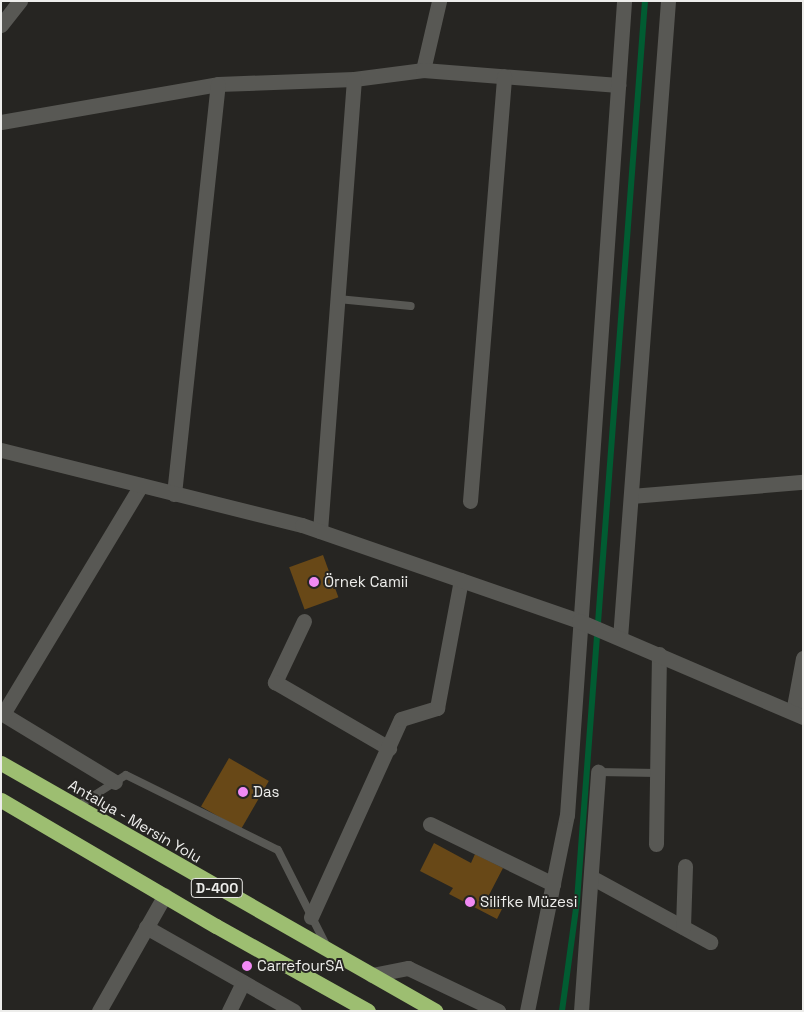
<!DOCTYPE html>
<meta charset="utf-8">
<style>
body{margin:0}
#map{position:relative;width:804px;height:1012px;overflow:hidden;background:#262522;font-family:"Space Grotesk",sans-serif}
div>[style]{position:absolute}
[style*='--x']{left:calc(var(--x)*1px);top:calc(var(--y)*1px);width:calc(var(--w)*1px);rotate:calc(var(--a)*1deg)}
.stream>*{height:5.5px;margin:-2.75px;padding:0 2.75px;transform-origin:2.75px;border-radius:2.75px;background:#015c32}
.building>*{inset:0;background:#684817;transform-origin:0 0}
.lane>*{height:8px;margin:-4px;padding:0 4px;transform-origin:4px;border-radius:4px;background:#585854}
.street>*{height:15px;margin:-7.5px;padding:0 7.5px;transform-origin:7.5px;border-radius:7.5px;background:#585854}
.secondary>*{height:15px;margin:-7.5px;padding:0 7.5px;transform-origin:7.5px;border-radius:7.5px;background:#585854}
.highway>*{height:15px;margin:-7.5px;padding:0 7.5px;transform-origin:7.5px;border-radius:7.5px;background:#9dbe71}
.dots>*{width:14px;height:14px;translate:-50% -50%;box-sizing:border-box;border:2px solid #262522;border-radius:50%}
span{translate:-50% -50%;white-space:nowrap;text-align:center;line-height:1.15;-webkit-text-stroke:4px #262522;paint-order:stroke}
.shield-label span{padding:1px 4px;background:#262522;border:1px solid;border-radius:4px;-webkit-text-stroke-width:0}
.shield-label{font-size:14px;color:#ededeb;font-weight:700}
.poi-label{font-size:15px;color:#ededeb}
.left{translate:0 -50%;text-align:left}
.street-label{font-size:15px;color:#ededeb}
.frame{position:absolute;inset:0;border:2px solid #ededeb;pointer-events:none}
</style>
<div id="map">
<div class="stream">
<div style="--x:562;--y:1011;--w:111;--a:-82.2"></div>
<div style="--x:577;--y:901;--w:903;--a:-85.68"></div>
</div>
<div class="building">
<div style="left:323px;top:555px;width:45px;height:36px;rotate:70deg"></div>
<div style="left:229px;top:758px;width:46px;height:56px;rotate:30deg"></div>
<div style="clip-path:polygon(434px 843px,471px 863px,475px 854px,503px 868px,489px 895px,505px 903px,497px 919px,449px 894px,453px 888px,420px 871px)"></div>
</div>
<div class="lane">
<div style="--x:338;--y:299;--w:73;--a:5.5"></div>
<div style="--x:598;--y:772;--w:59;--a:1"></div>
<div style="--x:76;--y:807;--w:59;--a:-32.6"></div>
<div style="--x:126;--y:775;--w:169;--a:26.3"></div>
<div style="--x:278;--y:850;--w:106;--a:63.2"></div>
</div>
<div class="street">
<div style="--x:1;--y:25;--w:31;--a:-52"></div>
<div style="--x:423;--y:70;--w:71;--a:-76.9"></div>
<div style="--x:1;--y:122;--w:220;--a:-9.9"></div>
<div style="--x:218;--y:84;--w:136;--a:-2.1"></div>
<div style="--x:354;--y:79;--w:70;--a:-7.4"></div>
<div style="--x:423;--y:70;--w:196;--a:4.4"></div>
<div style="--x:174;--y:494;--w:412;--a:-83.9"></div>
<div style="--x:631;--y:496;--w:173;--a:-4.7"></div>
<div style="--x:470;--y:501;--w:426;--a:-85.4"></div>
<div style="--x:320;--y:531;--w:453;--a:-85.7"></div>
<div style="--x:304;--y:621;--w:68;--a:115.4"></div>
<div style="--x:275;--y:682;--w:132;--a:30.1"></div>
<div style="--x:620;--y:638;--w:639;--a:-85.69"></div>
<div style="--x:793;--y:712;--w:55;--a:-79.5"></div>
<div style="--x:1;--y:713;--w:133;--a:31.2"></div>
<div style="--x:3;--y:714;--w:267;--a:-58.9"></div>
<div style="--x:430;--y:824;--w:137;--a:26"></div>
<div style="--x:656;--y:844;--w:190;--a:-89.1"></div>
<div style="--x:591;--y:877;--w:136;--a:28.6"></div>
<div style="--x:311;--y:917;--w:217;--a:-65.6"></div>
<div style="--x:401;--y:719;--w:38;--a:-17"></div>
<div style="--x:437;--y:708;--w:130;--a:-79.4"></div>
<div style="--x:146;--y:927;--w:170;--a:29.6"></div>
<div style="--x:683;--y:927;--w:61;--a:-88.1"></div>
<div style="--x:372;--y:975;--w:37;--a:-11"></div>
<div style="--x:408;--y:968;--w:100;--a:25.5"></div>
<div style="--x:99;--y:1011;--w:133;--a:-60.4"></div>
<div style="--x:229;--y:1011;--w:32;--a:-64"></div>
<div style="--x:527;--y:1011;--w:200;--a:-78.5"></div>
<div style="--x:567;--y:815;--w:816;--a:-85.99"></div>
<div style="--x:581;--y:1011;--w:240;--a:-85.9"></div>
</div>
<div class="secondary">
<div style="--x:1;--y:450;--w:310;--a:14"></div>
<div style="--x:302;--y:525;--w:293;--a:19.1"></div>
<div style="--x:579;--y:621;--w:244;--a:23.2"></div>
</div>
<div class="highway">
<div style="--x:1;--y:763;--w:500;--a:29.7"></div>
<div style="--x:1;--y:800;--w:249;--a:30.4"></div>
<div style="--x:216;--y:926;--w:174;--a:29.2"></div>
</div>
<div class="dots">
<div style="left:314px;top:582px;background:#f18af4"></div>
<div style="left:243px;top:792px;background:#f18af4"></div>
<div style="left:470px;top:902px;background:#f18af4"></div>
<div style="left:247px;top:966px;background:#f18af4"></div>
</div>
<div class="shield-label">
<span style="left:217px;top:888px">D-400</span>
</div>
<div class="poi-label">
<span class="left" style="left:324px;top:582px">Örnek Camii</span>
<span class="left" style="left:253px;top:792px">Das</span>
<span class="left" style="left:480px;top:902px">Silifke Müzesi</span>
<span class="left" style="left:257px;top:966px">CarrefourSA</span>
</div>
<div class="street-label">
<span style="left:135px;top:821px;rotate:30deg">Antalya - Mersin Yolu</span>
</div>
<div class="frame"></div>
</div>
